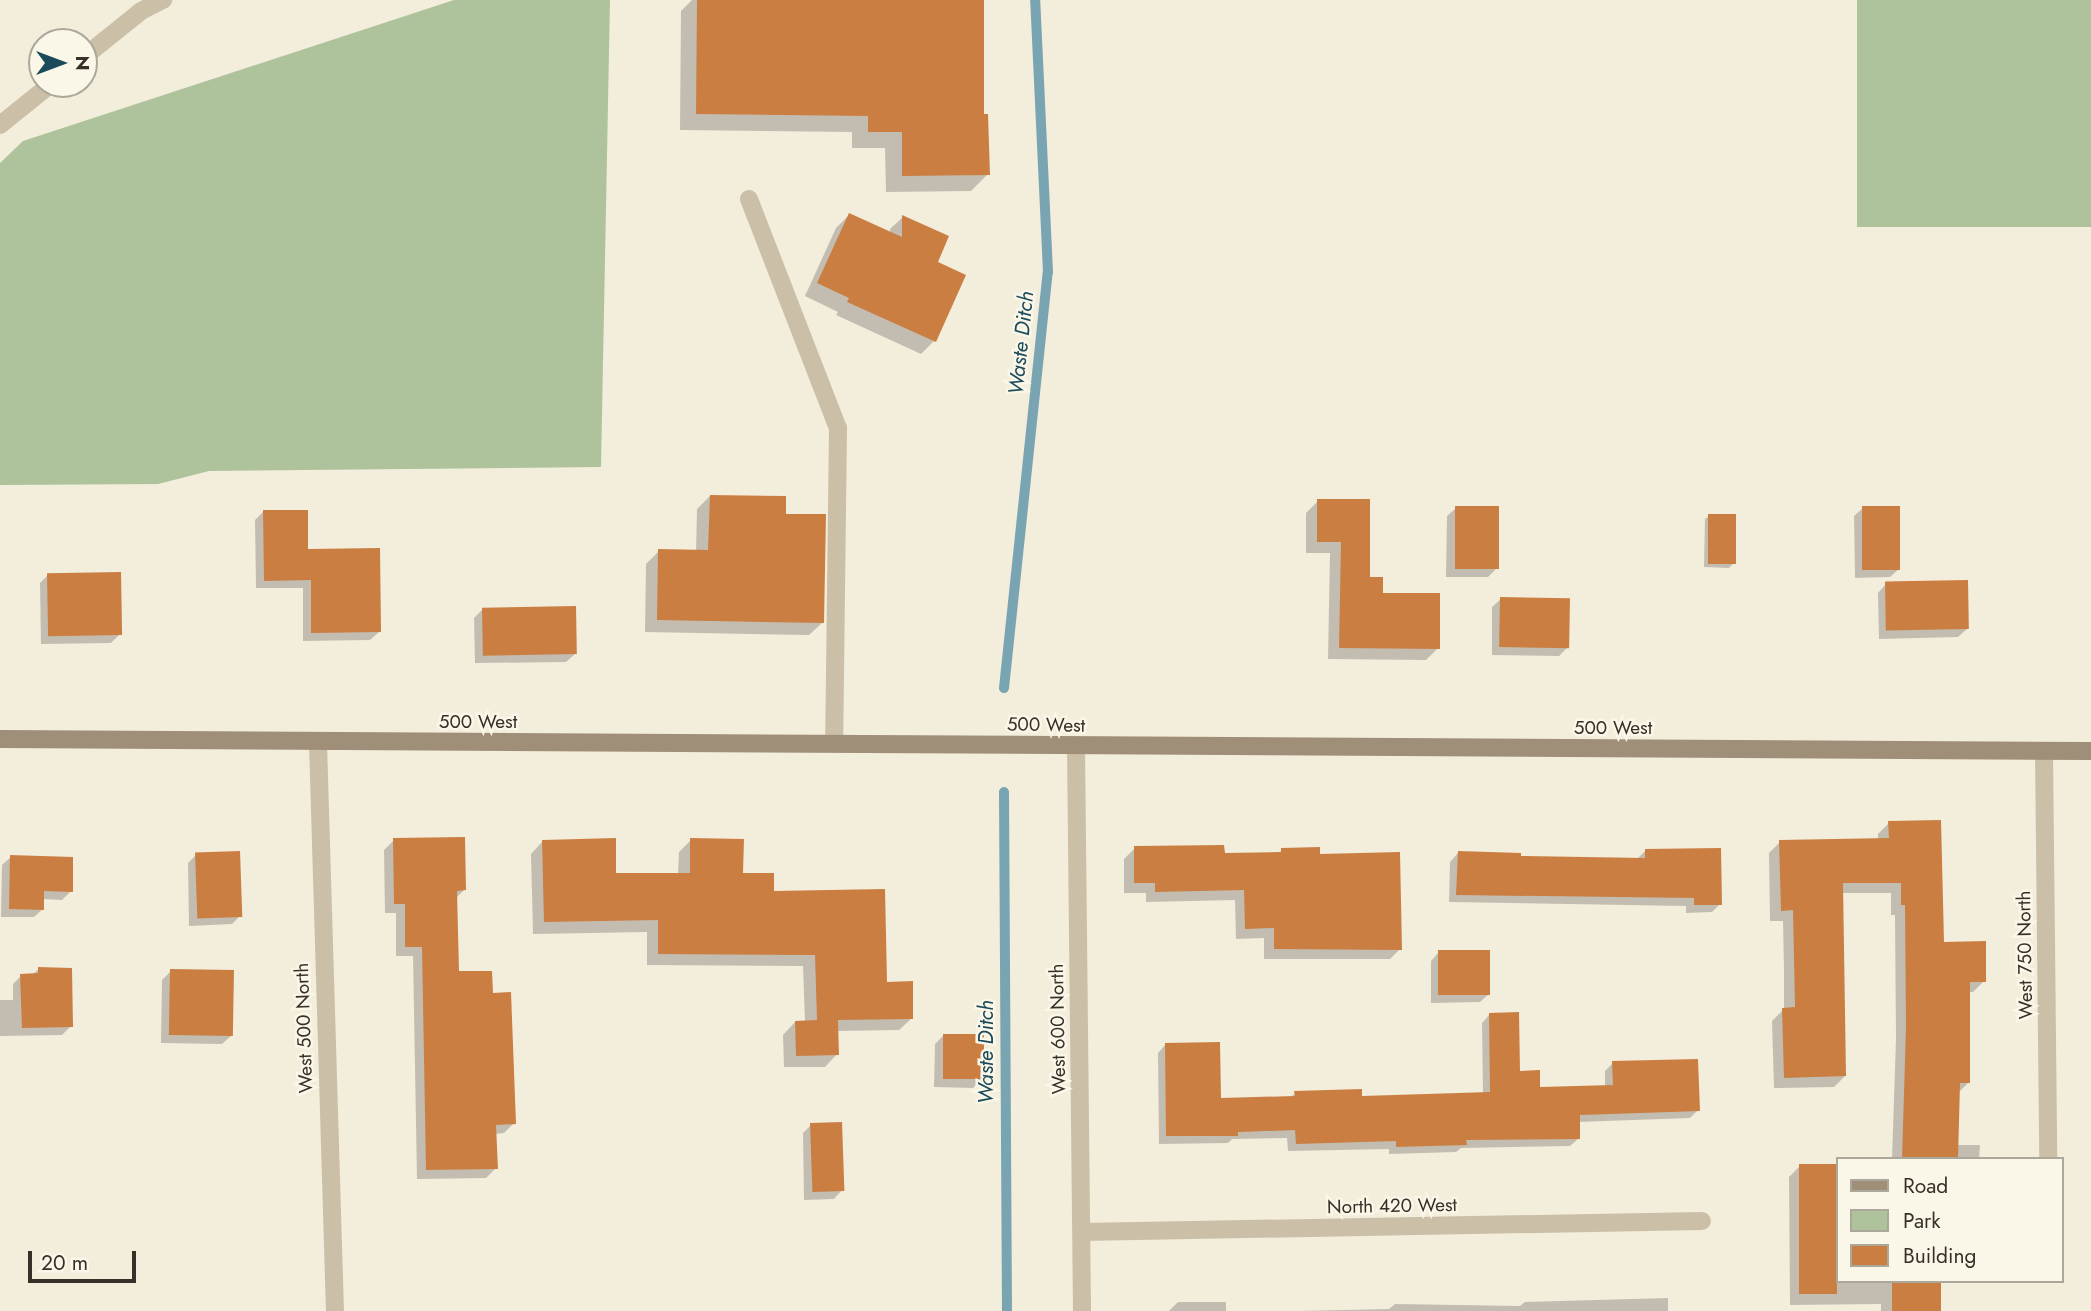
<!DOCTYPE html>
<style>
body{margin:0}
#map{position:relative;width:2091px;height:1311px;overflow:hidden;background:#f3eddc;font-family:Jost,sans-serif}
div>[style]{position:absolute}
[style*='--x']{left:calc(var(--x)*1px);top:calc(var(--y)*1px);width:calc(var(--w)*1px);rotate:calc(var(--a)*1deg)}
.green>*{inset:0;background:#aec39b;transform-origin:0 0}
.shadow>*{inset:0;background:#0003}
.stream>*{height:10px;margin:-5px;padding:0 5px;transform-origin:5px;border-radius:5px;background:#79a4b1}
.building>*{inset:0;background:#cb7e42;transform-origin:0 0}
.service>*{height:18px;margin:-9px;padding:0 9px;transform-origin:9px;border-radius:9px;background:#ccbfa7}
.minor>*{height:18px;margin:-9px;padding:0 9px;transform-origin:9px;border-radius:9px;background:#ccbfa7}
.secondary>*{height:18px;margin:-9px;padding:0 9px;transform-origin:9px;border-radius:9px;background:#9f8e78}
span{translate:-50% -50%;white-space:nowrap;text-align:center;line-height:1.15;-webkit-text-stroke:5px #faf6e8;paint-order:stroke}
.street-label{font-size:19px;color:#383028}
.water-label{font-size:21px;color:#1b4a5b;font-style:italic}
.legend{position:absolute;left:1836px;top:1157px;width:228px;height:126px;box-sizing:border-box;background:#faf6e8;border:2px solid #aca79b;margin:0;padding:9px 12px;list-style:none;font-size:21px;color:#383028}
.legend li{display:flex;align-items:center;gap:14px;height:35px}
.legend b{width:35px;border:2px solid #aca79b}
.north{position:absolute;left:28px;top:28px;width:70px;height:70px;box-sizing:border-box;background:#faf6e8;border:2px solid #aca79b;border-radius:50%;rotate:90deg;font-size:19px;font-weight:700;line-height:28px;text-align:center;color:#383028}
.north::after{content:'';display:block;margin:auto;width:24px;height:32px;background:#1b4a5b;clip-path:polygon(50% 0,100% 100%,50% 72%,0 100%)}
.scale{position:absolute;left:28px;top:1251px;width:108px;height:32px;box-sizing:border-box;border:4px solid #383028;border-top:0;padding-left:9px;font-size:21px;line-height:24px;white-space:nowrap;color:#383028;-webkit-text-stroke:5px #faf6e8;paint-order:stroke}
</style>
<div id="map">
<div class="green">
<div style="clip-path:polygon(454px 0,610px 0,601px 467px,209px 471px,158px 484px,0 485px,0 163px,23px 141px)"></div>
<div style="left:1857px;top:0;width:234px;height:227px"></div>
</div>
<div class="shadow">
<div style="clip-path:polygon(692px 0,981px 0,982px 116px,988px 174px,971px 191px,886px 192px,885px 148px,852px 148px,852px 132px,680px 130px,681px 11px)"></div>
<div style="clip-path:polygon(849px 215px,890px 234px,890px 229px,903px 217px,936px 263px,934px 341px,921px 354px,836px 315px,838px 312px,805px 296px,836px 228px)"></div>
<div style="clip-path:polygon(710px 496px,784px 515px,822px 623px,809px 635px,645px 632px,646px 564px,659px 551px,696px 552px,697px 509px)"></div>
<div style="clip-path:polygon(1318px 501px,1381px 594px,1438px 648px,1426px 660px,1328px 659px,1330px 553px,1306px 553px,1306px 513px)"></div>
<div style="clip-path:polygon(1456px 508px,1497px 568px,1488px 577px,1446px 577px,1447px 516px)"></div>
<div style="clip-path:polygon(1863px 508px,1899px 569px,1890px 577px,1855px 578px,1854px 516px)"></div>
<div style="clip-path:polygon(263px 512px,307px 551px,379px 632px,370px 640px,303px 641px,303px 588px,256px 588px,255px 520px)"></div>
<div style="clip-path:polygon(1709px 516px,1733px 564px,1729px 568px,1704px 567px,1705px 519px)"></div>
<div style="clip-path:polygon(48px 575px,120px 634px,111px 643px,41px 644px,40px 583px)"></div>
<div style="clip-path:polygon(1886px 584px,1967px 629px,1958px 637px,1879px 639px,1878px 593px)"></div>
<div style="clip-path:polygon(1501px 599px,1568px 647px,1559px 656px,1492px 655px,1492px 607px)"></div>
<div style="clip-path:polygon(483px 609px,575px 654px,566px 662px,475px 663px,474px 618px)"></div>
<div style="clip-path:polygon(1889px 823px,1942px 943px,1984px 981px,1973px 992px,1969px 992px,1969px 1082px,1958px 1093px,1957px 1145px,1980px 1145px,1979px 1159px,1892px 1159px,1896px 1039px,1895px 915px,1891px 915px,1891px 893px,1841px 893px,1845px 1076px,1834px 1087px,1774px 1088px,1772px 1021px,1784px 1009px,1784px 971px,1783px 921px,1770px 921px,1769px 853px,1780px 842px,1878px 840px,1878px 834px)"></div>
<div style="clip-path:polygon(394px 840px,464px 890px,455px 899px,457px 973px,491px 994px,514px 1123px,504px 1133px,495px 1134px,496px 1168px,486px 1178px,417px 1179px,413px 956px,396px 956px,396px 913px,385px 913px,384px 850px)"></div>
<div style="clip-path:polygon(691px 840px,772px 893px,885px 983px,912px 1018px,899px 1030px,837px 1031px,837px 1054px,825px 1067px,784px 1067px,783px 1035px,795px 1022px,805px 1022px,803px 966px,647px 965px,647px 932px,533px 934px,531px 854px,543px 841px,614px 874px,678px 874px,679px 852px)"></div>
<div style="clip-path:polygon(1135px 848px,1223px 855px,1278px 854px,1282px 850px,1318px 856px,1400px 949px,1390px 959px,1264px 959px,1264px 938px,1236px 939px,1235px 900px,1146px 902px,1146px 893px,1124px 893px,1124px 859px)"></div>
<div style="clip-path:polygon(1646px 850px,1720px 904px,1712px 912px,1686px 913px,1686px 906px,1449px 902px,1450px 862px,1458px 853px,1519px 858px,1637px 859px)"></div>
<div style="clip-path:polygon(196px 855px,240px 916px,232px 924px,189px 926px,188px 863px)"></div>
<div style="clip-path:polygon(11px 857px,71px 891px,62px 900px,43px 899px,43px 909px,34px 917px,1px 917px,2px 865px)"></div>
<div style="clip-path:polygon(1439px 952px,1489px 994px,1480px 1002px,1431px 1003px,1431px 961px)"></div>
<div style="clip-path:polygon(39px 969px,71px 1026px,62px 1035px,0 1036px,0 1000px,13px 1000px,13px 984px,21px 976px,32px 975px)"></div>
<div style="clip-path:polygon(171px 971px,231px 1036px,222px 1044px,161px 1043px,162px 980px)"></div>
<div style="clip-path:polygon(1490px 1014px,1519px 1073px,1538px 1088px,1605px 1087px,1605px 1071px,1613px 1063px,1698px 1110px,1690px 1118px,1578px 1122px,1579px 1138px,1570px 1146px,1461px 1148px,1456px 1152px,1389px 1154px,1389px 1149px,1288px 1151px,1287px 1138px,1232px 1139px,1228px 1143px,1159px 1144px,1158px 1053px,1166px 1044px,1219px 1100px,1290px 1098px,1295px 1093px,1360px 1097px,1483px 1094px,1482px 1023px)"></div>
<div style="clip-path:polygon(943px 1036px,981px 1079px,973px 1088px,934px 1087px,935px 1044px)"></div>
<div style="clip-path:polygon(811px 1125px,842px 1190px,834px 1199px,804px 1200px,803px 1133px)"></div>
<div style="clip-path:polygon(1837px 1165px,1837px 1281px,1939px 1281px,1939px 1311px,1881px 1311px,1881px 1304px,1790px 1305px,1789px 1177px,1800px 1166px)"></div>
<div style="clip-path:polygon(1668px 1298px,1668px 1311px,1298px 1311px,1389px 1309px,1395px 1304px,1520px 1306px,1525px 1302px)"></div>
<div style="clip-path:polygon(1178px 1302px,1226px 1302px,1226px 1311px,1169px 1311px)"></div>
</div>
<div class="stream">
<div style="--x:1004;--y:688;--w:418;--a:-84"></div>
<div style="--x:1048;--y:272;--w:272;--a:-92.7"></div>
<div style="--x:1004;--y:792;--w:519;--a:89.67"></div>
</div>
<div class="building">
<div style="clip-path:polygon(697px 0,984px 0,984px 114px,988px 114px,990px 175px,902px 176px,902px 132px,868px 132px,868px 116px,696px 114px)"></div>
<div style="clip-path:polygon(849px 213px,902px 237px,902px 215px,949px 236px,938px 262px,966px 275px,936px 342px,847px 302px,849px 298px,817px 283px)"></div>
<div style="clip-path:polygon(710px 495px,786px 496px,786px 514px,826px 514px,824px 623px,657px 620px,658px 549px,708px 550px)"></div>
<div style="clip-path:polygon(1317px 499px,1370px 499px,1370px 577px,1383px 577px,1383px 593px,1440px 593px,1440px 649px,1339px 648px,1341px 542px,1317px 542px)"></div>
<div style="left:1455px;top:506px;width:44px;height:63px"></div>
<div style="left:1862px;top:506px;width:38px;height:64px"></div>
<div style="clip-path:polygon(263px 510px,308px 510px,308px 549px,380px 548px,381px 632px,311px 633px,311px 580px,264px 581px)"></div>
<div style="left:1708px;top:514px;width:28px;height:50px"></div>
<div style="left:121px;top:572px;width:63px;height:74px;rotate:89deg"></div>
<div style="left:1968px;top:580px;width:49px;height:83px;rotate:89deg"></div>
<div style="left:1500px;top:597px;width:70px;height:50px;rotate:1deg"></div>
<div style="left:576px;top:606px;width:48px;height:94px;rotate:89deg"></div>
<div style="clip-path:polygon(1941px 820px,1944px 942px,1986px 941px,1986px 982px,1970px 982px,1970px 1083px,1960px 1083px,1958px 1159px,1902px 1159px,1906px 1027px,1905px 905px,1901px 905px,1901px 883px,1843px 883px,1846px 1076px,1784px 1078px,1782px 1008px,1795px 1007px,1794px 959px,1793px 910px,1781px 911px,1779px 840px,1889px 838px,1888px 821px)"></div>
<div style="clip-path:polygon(465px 837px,466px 890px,457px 891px,459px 971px,492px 971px,493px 993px,511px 992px,516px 1124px,496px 1125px,498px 1169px,426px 1170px,422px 947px,405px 947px,405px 904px,394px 904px,393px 838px)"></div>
<div style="clip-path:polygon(616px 838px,616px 873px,690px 873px,690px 838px,744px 839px,743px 873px,774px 873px,774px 891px,885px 889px,887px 982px,913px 981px,913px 1019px,838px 1020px,839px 1055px,796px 1056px,795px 1021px,817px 1020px,815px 955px,658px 954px,658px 920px,544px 922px,542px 840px)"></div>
<div style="clip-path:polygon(1224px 845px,1225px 853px,1281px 852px,1281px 848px,1320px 847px,1320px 854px,1400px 852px,1402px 950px,1274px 949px,1274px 928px,1245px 929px,1244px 890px,1155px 892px,1155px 883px,1134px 883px,1134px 846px)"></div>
<div style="clip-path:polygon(1721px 848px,1722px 905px,1694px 905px,1694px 898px,1456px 895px,1458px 851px,1521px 853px,1521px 856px,1645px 858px,1645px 849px)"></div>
<div style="left:240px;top:851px;width:66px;height:45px;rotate:88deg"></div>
<div style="clip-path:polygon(10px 855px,73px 857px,73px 892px,44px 891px,44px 910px,9px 909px)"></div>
<div style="left:1438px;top:950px;width:52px;height:45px"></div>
<div style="clip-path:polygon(38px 967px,72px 968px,73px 1027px,22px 1028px,20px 974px,38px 973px)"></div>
<div style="left:170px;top:969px;width:64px;height:66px;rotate:1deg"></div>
<div style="clip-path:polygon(1519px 1012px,1520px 1071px,1540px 1070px,1540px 1087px,1613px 1085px,1612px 1061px,1698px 1059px,1700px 1111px,1580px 1115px,1580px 1139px,1466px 1140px,1467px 1145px,1396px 1147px,1396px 1141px,1296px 1144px,1295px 1130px,1238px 1132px,1238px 1136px,1166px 1136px,1165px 1043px,1220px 1042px,1221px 1098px,1295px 1096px,1294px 1091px,1362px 1089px,1362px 1096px,1490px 1092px,1489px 1013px)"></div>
<div style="left:943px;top:1034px;width:41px;height:45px"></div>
<div style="left:842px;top:1122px;width:69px;height:32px;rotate:88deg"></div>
<div style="left:1799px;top:1164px;width:38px;height:130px"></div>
<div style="left:1892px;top:1281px;width:49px;height:30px"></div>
</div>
<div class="service">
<div style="--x:84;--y:57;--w:73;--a:-38.9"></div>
<div style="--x:141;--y:11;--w:25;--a:-27"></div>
<div style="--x:0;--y:125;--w:65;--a:-38.8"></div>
<div style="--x:749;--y:199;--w:246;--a:68.8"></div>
<div style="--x:838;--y:428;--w:315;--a:90.7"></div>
</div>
<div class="minor">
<div style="--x:318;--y:743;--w:568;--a:88.29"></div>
<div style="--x:1076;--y:747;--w:564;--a:89.39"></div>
<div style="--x:2044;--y:751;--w:408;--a:89.4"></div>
<div style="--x:1082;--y:1232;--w:620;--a:-1.02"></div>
</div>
<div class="secondary">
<div style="--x:0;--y:739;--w:2091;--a:0.33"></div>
</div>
<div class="street-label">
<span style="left:478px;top:722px">500 West</span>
<span style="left:1046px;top:725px;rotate:1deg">500 West</span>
<span style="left:1613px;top:728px">500 West</span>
<span style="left:2025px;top:955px;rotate:-91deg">West 750 North</span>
<span style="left:304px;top:1028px;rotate:-92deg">West 500 North</span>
<span style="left:1058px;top:1029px;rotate:-91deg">West 600 North</span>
<span style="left:1392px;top:1206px;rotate:-1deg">North 420 West</span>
</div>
<div class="water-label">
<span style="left:1021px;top:343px;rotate:-84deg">Waste Ditch</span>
<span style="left:986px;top:1052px;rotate:-90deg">Waste Ditch</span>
</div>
<ul class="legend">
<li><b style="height:9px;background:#9f8e78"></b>Road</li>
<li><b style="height:19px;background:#aec39b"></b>Park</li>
<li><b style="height:19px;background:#cb7e42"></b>Building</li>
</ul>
<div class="north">N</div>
<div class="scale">20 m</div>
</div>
